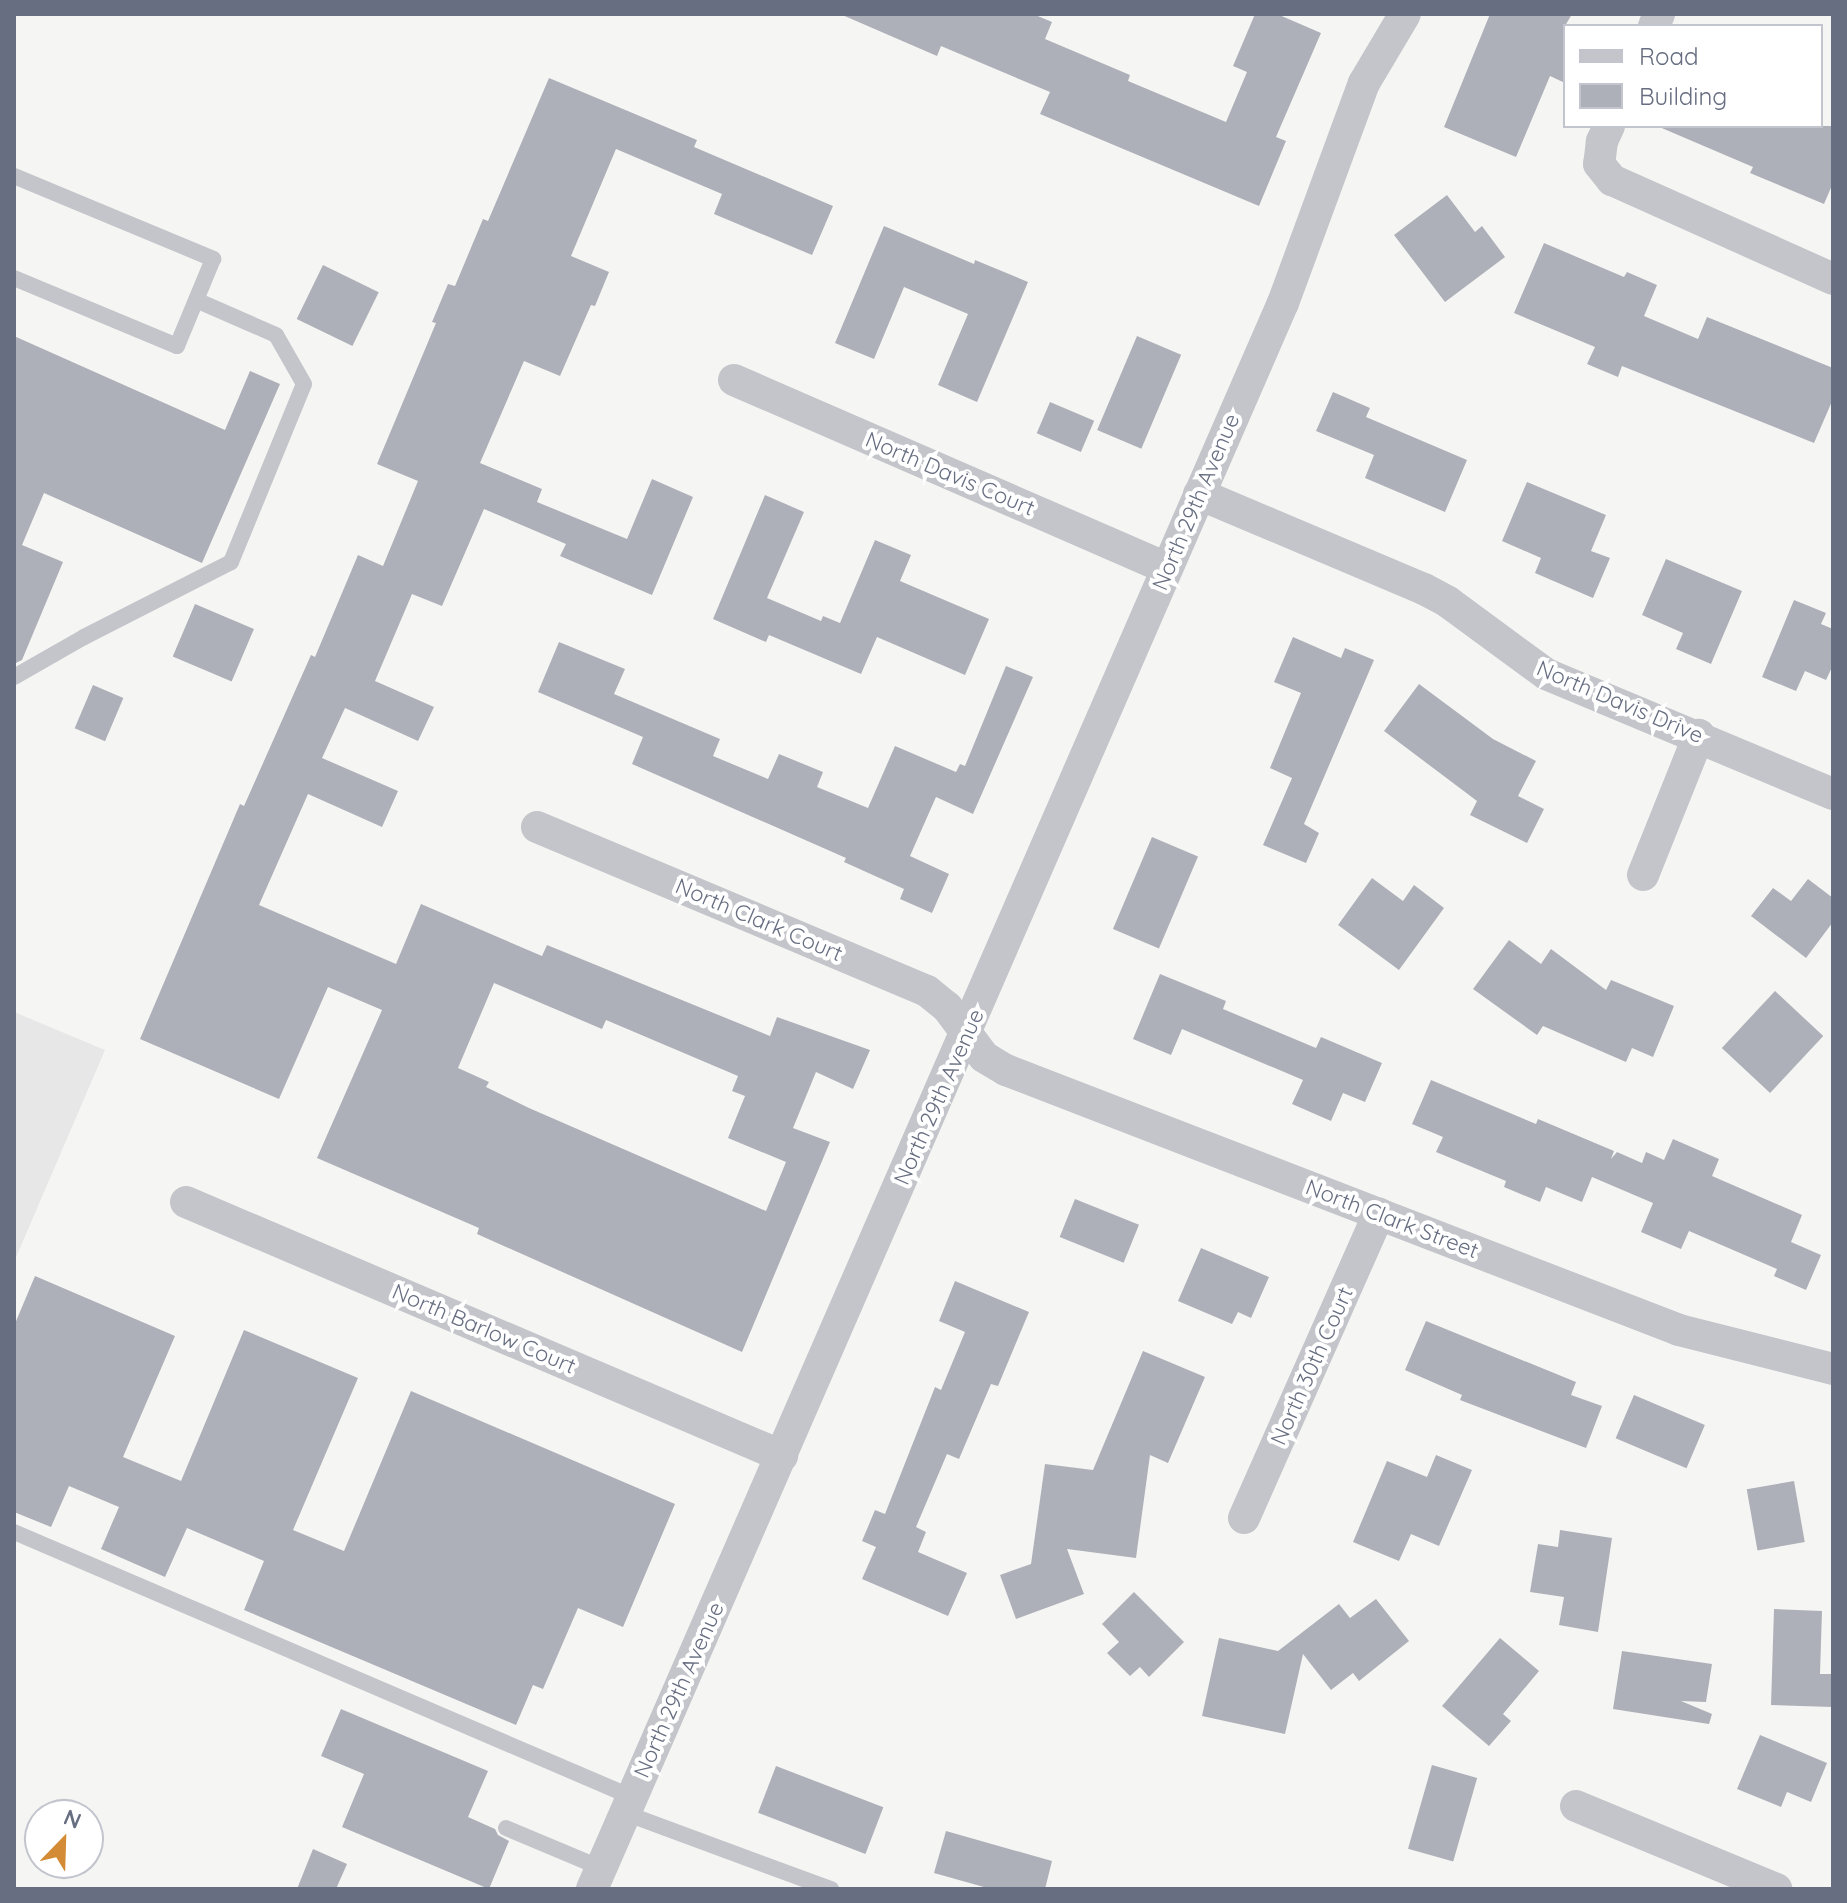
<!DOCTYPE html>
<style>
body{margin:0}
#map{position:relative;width:1847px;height:1903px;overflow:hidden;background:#f5f6f3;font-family:Quicksand,sans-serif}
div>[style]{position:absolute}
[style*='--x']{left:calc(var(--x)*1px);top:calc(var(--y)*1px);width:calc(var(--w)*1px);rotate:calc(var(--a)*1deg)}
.built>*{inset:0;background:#e6e7e6}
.building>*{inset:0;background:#adb0b8;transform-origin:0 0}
.lane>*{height:16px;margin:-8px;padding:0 8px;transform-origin:8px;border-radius:8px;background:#c4c5ca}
.street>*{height:32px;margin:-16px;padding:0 16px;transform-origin:16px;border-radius:16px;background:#c4c5ca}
span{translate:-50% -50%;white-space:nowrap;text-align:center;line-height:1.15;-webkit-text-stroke:8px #fff;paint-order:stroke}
.street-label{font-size:22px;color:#676e81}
.frame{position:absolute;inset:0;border:16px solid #676e81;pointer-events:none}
.legend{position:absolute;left:1563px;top:24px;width:260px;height:104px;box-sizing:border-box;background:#fff;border:2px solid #c2c5cd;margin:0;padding:10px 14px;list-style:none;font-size:24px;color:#676e81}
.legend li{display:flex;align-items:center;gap:16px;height:40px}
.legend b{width:40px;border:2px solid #c2c5cd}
.north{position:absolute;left:24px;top:1799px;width:80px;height:80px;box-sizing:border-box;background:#fff;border:2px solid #c2c5cd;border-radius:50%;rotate:23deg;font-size:22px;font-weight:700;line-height:32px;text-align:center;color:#676e81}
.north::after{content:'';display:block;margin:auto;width:28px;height:36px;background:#d48b35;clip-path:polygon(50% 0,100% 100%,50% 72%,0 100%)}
</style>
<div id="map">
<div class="built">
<div style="clip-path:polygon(14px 1012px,105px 1050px,14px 1262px)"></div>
</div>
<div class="building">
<div style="clip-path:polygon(840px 14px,1033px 14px,1052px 22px,1045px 39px,1130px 75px,1128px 81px,1226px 122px,1247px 72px,1233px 66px,1255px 14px,1277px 14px,1321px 33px,1276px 137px,1286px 141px,1259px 206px,1040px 114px,1050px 92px,941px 46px,937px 56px)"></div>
<div style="clip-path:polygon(1490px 14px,1572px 14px,1565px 26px,1565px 83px,1550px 76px,1516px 157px,1444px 127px)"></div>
<div style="clip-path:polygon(evenodd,549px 78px,697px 140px,694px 147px,833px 206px,812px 255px,714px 214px,722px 194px,616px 149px,571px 256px,609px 272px,595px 306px,591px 305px,560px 376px,524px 361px,480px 463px,542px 489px,537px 502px,627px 539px,652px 479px,693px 497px,652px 595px,560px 556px,566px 544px,484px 509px,442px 606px,412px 594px,375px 681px,434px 707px,418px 741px,345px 708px,322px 758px,398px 791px,382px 827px,308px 794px,259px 905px,396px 964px,421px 904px,542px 956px,547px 945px,770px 1036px,777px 1017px,870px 1050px,853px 1089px,816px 1072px,793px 1128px,830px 1142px,742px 1352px,477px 1234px,479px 1228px,317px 1158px,382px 1010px,328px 987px,279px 1099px,140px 1039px,240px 804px,244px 806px,311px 655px,315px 657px,358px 555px,383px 566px,418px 481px,377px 464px,436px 323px,432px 322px,448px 284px,455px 286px,483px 219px,488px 221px,549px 78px,494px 983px,602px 1029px,606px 1020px,738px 1076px,732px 1091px,745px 1096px,728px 1138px,786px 1162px,766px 1211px,529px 1108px,486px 1087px,489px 1082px,458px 1068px,494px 983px)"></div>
<div style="clip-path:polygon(1657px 126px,1833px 126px,1833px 183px,1824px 204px,1750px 173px,1753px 167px)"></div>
<div style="clip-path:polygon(1447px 195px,1475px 232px,1482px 226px,1505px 257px,1445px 302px,1394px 235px)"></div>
<div style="clip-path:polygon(884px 226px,974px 264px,975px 260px,1028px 282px,977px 402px,938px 385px,968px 314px,904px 287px,874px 359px,835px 343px)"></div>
<div style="clip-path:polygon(1544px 243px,1624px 277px,1627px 272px,1657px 285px,1644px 316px,1698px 339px,1707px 317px,1833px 368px,1833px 399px,1814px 443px,1622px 366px,1618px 377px,1587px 364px,1595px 347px,1514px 313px)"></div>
<div style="left:323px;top:265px;width:62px;height:60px;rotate:26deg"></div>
<div style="clip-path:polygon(14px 336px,225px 430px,250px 371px,280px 384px,202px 563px,44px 493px,22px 545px,63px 562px,22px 660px,14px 664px)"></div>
<div style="left:1137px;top:336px;width:48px;height:102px;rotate:23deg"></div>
<div style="clip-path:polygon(1333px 392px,1370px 408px,1366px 417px,1467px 460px,1445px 512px,1365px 478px,1374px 455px,1316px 431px)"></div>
<div style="left:1050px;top:402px;width:48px;height:34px;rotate:23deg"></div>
<div style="clip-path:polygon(1527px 482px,1606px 515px,1591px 551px,1610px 558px,1593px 598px,1535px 573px,1541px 558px,1502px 541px)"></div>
<div style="clip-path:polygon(765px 495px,804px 512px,767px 598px,821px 621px,823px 616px,840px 623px,875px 540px,911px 555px,900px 581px,989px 619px,965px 675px,877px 637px,861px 674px,769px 635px,766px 642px,713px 619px)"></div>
<div style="clip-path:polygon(1666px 559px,1742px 591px,1711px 664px,1676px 649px,1683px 633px,1642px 615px)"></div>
<div style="clip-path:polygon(1794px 600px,1826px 613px,1821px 624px,1833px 629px,1833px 665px,1826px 680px,1805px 671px,1796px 691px,1762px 677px)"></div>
<div style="left:195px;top:604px;width:64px;height:57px;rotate:23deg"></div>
<div style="clip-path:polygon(1293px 637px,1341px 658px,1345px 648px,1374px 660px,1304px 824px,1319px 833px,1306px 863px,1263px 845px,1292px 778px,1270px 768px,1301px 693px,1274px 682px)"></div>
<div style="clip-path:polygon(559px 642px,625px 669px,614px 694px,720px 739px,713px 756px,768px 779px,779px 754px,823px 772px,817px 787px,868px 808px,895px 746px,956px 772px,960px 764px,965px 766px,1006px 666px,1033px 677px,973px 814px,936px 797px,910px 856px,949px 874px,932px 913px,900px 899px,904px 889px,844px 862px,846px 858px,632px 764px,643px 737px,538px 692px)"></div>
<div style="clip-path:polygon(1419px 684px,1493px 739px,1536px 761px,1518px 796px,1544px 809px,1527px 843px,1470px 815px,1477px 801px,1384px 731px)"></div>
<div style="left:93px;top:685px;width:33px;height:47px;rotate:23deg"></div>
<div style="left:1152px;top:837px;width:50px;height:100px;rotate:23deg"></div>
<div style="clip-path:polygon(1372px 878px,1403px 901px,1414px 885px,1444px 908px,1399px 970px,1338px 925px)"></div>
<div style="clip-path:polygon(1808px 879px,1833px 898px,1833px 922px,1806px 958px,1751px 916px,1773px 888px,1791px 901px)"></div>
<div style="clip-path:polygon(1509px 940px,1541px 964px,1551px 949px,1606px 990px,1611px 980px,1674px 1006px,1653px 1057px,1632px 1048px,1626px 1062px,1543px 1026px,1537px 1035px,1473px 989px)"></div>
<div style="clip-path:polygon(1160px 974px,1226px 1001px,1223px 1009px,1316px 1048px,1321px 1037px,1382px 1063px,1365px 1102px,1343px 1093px,1331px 1121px,1292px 1104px,1303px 1080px,1182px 1029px,1171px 1055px,1133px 1039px)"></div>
<div style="left:1775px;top:991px;width:66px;height:78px;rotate:43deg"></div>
<div style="clip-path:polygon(1431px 1080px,1536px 1124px,1538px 1119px,1614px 1151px,1611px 1159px,1617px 1152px,1642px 1163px,1646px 1152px,1664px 1160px,1673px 1139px,1719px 1159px,1712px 1176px,1802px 1215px,1791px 1242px,1821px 1255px,1806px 1290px,1774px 1276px,1777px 1269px,1689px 1231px,1681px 1249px,1641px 1232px,1653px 1203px,1592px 1177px,1582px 1202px,1546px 1187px,1540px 1202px,1504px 1187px,1506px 1181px,1436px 1152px,1443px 1137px,1412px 1124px)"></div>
<div style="left:1075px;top:1199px;width:69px;height:41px;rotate:22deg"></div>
<div style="clip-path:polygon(1201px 1248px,1269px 1277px,1251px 1318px,1238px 1312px,1232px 1324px,1178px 1301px)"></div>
<div style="clip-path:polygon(35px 1276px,175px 1336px,123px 1457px,181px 1481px,244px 1330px,358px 1378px,293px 1530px,344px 1551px,411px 1391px,675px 1504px,623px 1627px,578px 1608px,543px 1689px,533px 1685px,516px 1725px,244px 1610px,264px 1561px,187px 1528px,165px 1577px,101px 1549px,119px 1507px,69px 1486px,51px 1527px,14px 1512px,14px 1326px)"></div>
<div style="clip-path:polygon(955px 1281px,1029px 1312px,998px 1386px,991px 1384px,959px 1459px,947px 1454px,916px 1527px,926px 1532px,918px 1552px,967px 1573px,948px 1616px,862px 1579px,876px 1547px,862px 1541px,875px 1510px,885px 1514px,935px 1387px,941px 1390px,965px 1332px,939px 1321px)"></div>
<div style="clip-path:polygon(1426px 1321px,1576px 1382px,1571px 1395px,1602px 1406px,1586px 1448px,1460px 1400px,1462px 1395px,1405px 1370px)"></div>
<div style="clip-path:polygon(1143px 1351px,1205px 1377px,1168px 1463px,1150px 1455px,1136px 1558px,1067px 1549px,1084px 1594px,1016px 1619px,1000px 1575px,1031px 1564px,1045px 1464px,1093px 1470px)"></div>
<div style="left:1634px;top:1395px;width:77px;height:47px;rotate:23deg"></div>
<div style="clip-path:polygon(1436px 1455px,1472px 1470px,1439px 1546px,1411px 1534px,1399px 1561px,1353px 1542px,1387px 1461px,1427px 1477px)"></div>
<div style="left:1794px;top:1481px;width:62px;height:48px;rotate:80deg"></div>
<div style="clip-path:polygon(1560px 1530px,1612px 1538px,1598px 1632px,1559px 1625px,1564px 1597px,1530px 1592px,1538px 1544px,1558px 1547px)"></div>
<div style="clip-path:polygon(1134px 1592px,1184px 1642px,1149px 1677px,1140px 1667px,1130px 1676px,1107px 1653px,1119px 1642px,1102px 1624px)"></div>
<div style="clip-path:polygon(1376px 1599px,1409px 1641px,1359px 1681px,1353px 1673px,1331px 1690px,1303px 1654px,1285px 1734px,1202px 1716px,1219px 1638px,1278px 1651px,1339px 1604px,1350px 1618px)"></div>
<div style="clip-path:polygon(1774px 1609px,1822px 1611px,1820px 1674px,1833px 1674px,1832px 1707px,1771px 1705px)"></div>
<div style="clip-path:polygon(1500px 1638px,1539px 1671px,1503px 1714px,1511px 1721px,1489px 1746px,1442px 1706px)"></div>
<div style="clip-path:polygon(1622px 1651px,1712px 1664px,1706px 1702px,1681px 1701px,1712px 1714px,1709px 1724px,1613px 1709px)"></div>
<div style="clip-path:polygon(341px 1709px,488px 1771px,468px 1817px,495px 1829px,498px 1835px,509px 1841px,489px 1889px,342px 1827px,364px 1774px,321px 1756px)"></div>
<div style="clip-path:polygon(1760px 1735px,1827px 1763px,1811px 1802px,1787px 1792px,1781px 1807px,1737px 1789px)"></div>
<div style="left:1432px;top:1765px;width:47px;height:87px;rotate:16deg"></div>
<div style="left:776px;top:1766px;width:115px;height:50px;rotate:21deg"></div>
<div style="clip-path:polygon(946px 1831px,1052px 1861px,1045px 1889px,991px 1889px,934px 1873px)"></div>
<div style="clip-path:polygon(313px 1849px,347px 1864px,336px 1889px,297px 1889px)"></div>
</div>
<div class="lane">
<div style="--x:14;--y:176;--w:216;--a:22.6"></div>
<div style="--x:213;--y:259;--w:94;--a:112.5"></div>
<div style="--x:177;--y:346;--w:177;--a:-157.4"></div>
<div style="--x:14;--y:677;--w:81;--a:-29.7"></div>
<div style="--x:84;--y:637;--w:165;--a:-27"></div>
<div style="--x:231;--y:562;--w:192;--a:-67.7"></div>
<div style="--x:304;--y:384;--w:56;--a:-119.7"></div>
<div style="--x:276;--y:335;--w:87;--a:-156.4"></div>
<div style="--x:14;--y:1532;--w:672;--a:23.21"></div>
<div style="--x:625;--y:1813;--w:220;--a:20.3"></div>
<div style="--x:506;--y:1828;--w:103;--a:22.8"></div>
</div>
<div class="street">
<div style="--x:1654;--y:26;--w:13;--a:-67"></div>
<div style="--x:1609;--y:126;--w:17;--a:115"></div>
<div style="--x:1602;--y:141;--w:23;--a:97"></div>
<div style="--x:1599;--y:164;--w:21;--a:51"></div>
<div style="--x:1612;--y:180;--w:242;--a:24.1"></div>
<div style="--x:734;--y:380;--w:472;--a:23.5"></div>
<div style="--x:1199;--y:494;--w:244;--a:22.9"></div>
<div style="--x:1424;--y:589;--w:27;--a:28"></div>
<div style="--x:1448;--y:602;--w:122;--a:36.3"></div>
<div style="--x:1546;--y:674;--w:311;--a:22.7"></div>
<div style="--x:537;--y:827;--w:423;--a:22.8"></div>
<div style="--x:927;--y:991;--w:26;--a:39"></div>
<div style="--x:947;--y:1007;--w:62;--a:53.5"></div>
<div style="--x:984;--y:1057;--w:26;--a:31"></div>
<div style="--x:1006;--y:1070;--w:721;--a:21.12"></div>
<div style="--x:1679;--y:1330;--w:159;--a:14.2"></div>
<div style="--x:1643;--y:875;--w:151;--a:-68.2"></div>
<div style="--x:186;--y:1202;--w:648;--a:23.08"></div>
<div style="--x:1244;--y:1518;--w:333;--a:-66.1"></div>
<div style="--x:1576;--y:1806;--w:217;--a:22.5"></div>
<div style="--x:592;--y:1889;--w:1730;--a:-66.46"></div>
<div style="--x:1283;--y:303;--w:234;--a:-69.8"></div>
<div style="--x:1364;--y:83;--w:80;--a:-59.3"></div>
</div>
<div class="street-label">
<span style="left:950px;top:474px;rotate:23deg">North Davis Court</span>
<span style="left:1196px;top:502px;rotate:-67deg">North 29th Avenue</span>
<span style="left:1620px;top:702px;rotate:23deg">North Davis Drive</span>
<span style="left:759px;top:920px;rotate:23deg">North Clark Court</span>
<span style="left:939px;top:1097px;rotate:-66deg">North 29th Avenue</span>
<span style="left:1392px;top:1219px;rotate:21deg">North Clark Street</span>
<span style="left:484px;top:1329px;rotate:23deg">North Barlow Court</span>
<span style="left:1312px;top:1366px;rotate:-66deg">North 30th Court</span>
<span style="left:679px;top:1690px;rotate:-66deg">North 29th Avenue</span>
</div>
<div class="frame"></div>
<ul class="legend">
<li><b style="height:10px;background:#c4c5ca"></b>Road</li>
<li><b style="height:22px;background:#adb0b8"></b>Building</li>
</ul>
<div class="north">N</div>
</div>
